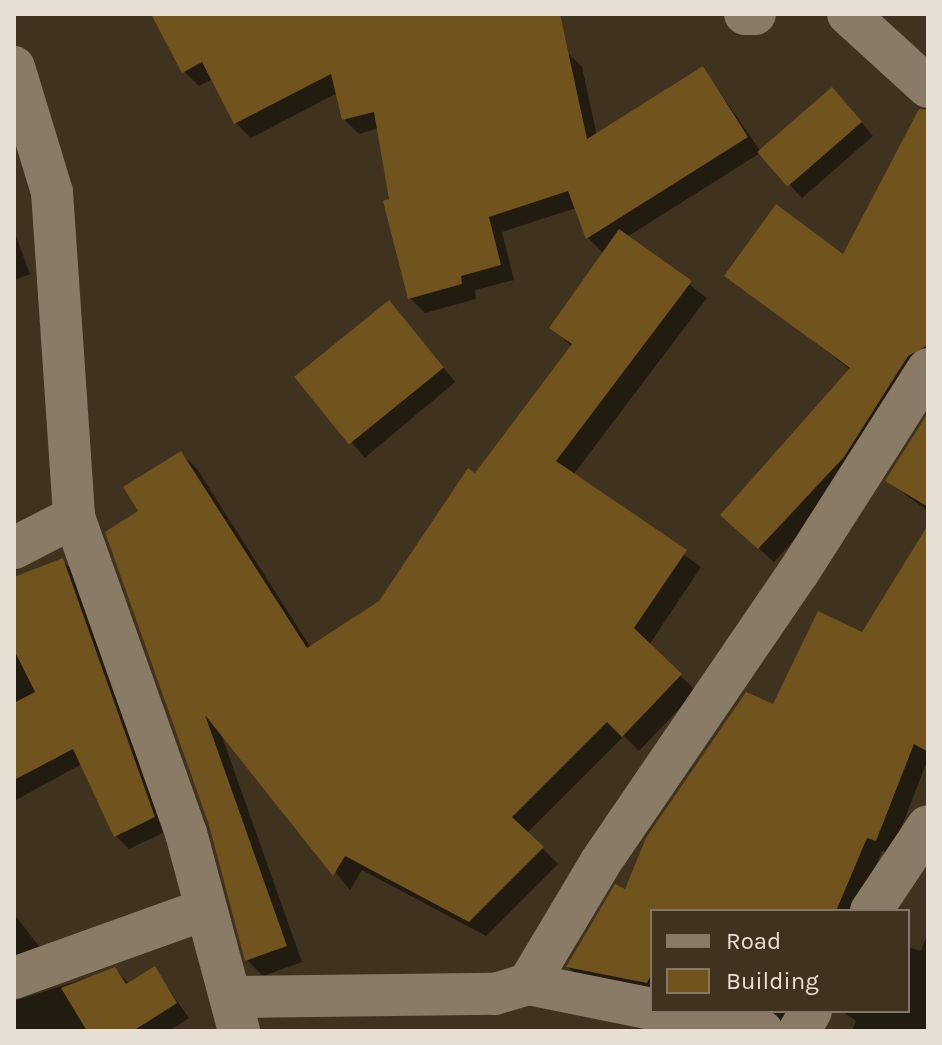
<!DOCTYPE html>
<style>
body{margin:0}
#map{position:relative;width:942px;height:1045px;overflow:hidden;background:#3f331f;font-family:Karla,sans-serif}
div>[style]{position:absolute}
[style*='--x']{left:calc(var(--x)*1px);top:calc(var(--y)*1px);width:calc(var(--w)*1px);rotate:calc(var(--a)*1deg)}
.shadow>*{inset:0;background:#0007;transform-origin:0 0}
.building>*{inset:0;background:#71531d;transform-origin:0 0}
.street>*{height:42px;margin:-21px;padding:0 21px;transform-origin:21px;border-radius:21px;background:#897b65}
span{translate:-50% -50%;white-space:nowrap;text-align:center;line-height:1.15;-webkit-text-stroke:6px #3f331f;paint-order:stroke}
.frame{position:absolute;inset:0;border:16px solid #e6dfd2;pointer-events:none}
.legend{position:absolute;left:650px;top:909px;width:260px;height:104px;box-sizing:border-box;background:#3f331f;border:2px solid #827867;margin:0;padding:10px 14px;list-style:none;font-size:24px;color:#e6dfd2}
.legend li{display:flex;align-items:center;gap:16px;height:40px}
.legend b{width:40px;border:2px solid #827867}
</style>
<div id="map">
<div class="shadow">
<div style="clip-path:polygon(154px 14px,499px 14px,567px 52px,582px 67px,597px 136px,703px 68px,761px 152px,845px 103px,873px 136px,802px 198px,760px 153px,627px 237px,707px 298px,573px 475px,701px 567px,649px 645px,696px 691px,639px 751px,624px 736px,527px 833px,558px 864px,486px 936px,362px 870px,350px 890px,220px 731px,302px 962px,263px 976px,247px 960px,141px 512px,181px 453px,197px 469px,311px 648px,380px 603px,572px 347px,552px 327px,604px 254px,587px 237px,576px 208px,502px 232px,514px 280px,475px 290px,476px 299px,425px 313px,410px 298px,379px 128px,359px 134px,344px 119px,337px 93px,251px 138px,236px 123px,213px 79px,199px 86px,184px 71px)"></div>
<div style="clip-path:polygon(928px 168px,928px 367px,858px 471px,774px 562px,737px 529px,851px 370px,727px 276px,844px 257px)"></div>
<div style="clip-path:polygon(14px 231px,30px 274px,14px 280px)"></div>
<div style="left:389px;top:303px;width:103px;height:118px;rotate:50deg"></div>
<div style="clip-path:polygon(928px 417px,928px 511px,887px 481px)"></div>
<div style="clip-path:polygon(928px 529px,928px 759px,891px 854px,882px 851px,856px 911px,652px 911px,652px 996px,583px 981px,568px 967px,774px 706px,863px 635px)"></div>
<div style="clip-path:polygon(63px 561px,76px 574px,167px 831px,129px 849px,116px 836px,82px 764px,14px 801px,14px 580px)"></div>
<div style="clip-path:polygon(14px 914px,48px 958px,14px 974px)"></div>
<div style="clip-path:polygon(928px 932px,928px 1031px,852px 1031px,856px 1021px,842px 1011px,908px 1011px,908px 947px,921px 951px)"></div>
<div style="clip-path:polygon(115px 969px,129px 984px,155px 969px,189px 1018px,169px 1031px,14px 1031px,14px 1001px)"></div>
<div style="clip-path:polygon(725px 1011px,793px 1011px,788px 1024px)"></div>
</div>
<div class="building">
<div style="clip-path:polygon(151px 14px,560px 14px,587px 139px,703px 66px,748px 137px,586px 239px,568px 191px,489px 217px,501px 265px,461px 276px,462px 284px,408px 299px,383px 201px,389px 199px,374px 112px,342px 120px,331px 74px,234px 124px,202px 62px,182px 73px)"></div>
<div style="left:832px;top:87px;width:46px;height:99px;rotate:49deg"></div>
<div style="clip-path:polygon(919px 109px,928px 110px,928px 345px,908px 356px,844px 457px,758px 549px,720px 515px,850px 368px,724px 276px,776px 204px,843px 254px)"></div>
<div style="clip-path:polygon(619px 229px,692px 281px,556px 461px,687px 550px,634px 628px,682px 674px,622px 737px,607px 722px,512px 817px,544px 847px,469px 922px,345px 856px,333px 876px,205px 715px,287px 946px,245px 961px,209px 825px,105px 532px,138px 511px,123px 487px,181px 451px,307px 648px,379px 601px,468px 468px,475px 473px,572px 344px,549px 328px)"></div>
<div style="left:389px;top:300px;width:87px;height:122px;rotate:51deg"></div>
<div style="clip-path:polygon(926px 416px,928px 417px,928px 507px,885px 481px)"></div>
<div style="clip-path:polygon(928px 525px,928px 752px,914px 744px,876px 841px,867px 838px,836px 911px,652px 911px,652px 973px,647px 983px,566px 967px,615px 884px,625px 889px,646px 838px,746px 692px,773px 704px,818px 611px,862px 632px)"></div>
<div style="clip-path:polygon(63px 558px,155px 817px,114px 837px,73px 749px,14px 780px,14px 703px,35px 692px,14px 650px,14px 577px)"></div>
<div style="clip-path:polygon(155px 966px,177px 1003px,133px 1031px,87px 1031px,61px 988px,115px 967px,126px 984px)"></div>
</div>
<div class="street">
<div style="--x:745;--y:14;--w:10;--a:0"></div>
<div style="--x:848;--y:14;--w:108;--a:42.4"></div>
<div style="--x:14;--y:67;--w:131;--a:73.1"></div>
<div style="--x:52;--y:192;--w:326;--a:86.1"></div>
<div style="--x:74;--y:517;--w:335;--a:70.5"></div>
<div style="--x:186;--y:833;--w:205;--a:75"></div>
<div style="--x:14;--y:548;--w:68;--a:-27.3"></div>
<div style="--x:871;--y:911;--w:102;--a:-56.2"></div>
<div style="--x:14;--y:978;--w:204;--a:-19.8"></div>
<div style="--x:528;--y:984;--w:126;--a:11.4"></div>
<div style="--x:231;--y:997;--w:264;--a:-0.7"></div>
<div style="--x:495;--y:994;--w:34;--a:-17"></div>
<div style="--x:528;--y:984;--w:141;--a:-59.2"></div>
<div style="--x:600;--y:863;--w:351;--a:-55.7"></div>
<div style="--x:798;--y:573;--w:242;--a:-57.5"></div>
<div style="--x:662;--y:1011;--w:102;--a:11.3"></div>
<div style="--x:799;--y:1031;--w:23;--a:-59"></div>
</div>
<div class="frame"></div>
<ul class="legend">
<li><b style="height:10px;background:#897b65"></b>Road</li>
<li><b style="height:22px;background:#71531d"></b>Building</li>
</ul>
</div>
